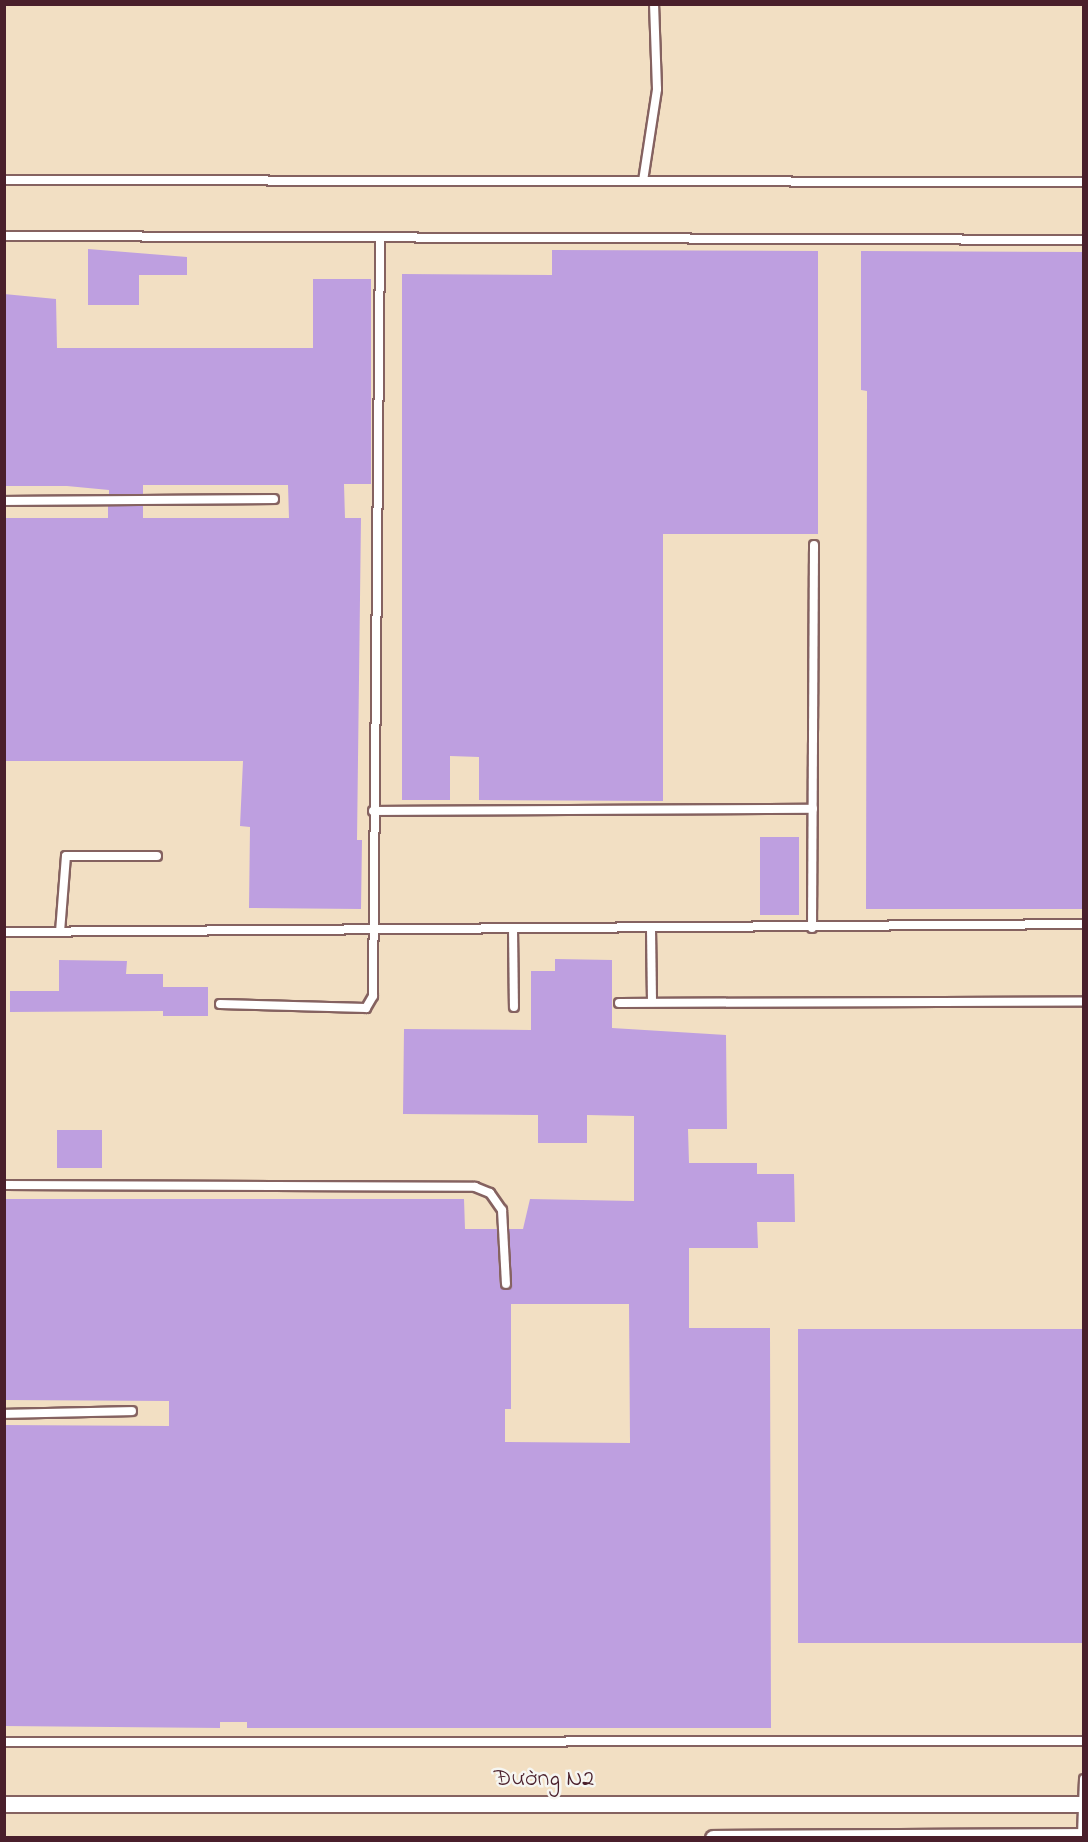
<!DOCTYPE html>
<meta charset="utf-8">
<style>
body{margin:0}
#map{position:relative;width:1088px;height:1842px;overflow:hidden;background:#f2dfc3;font-family:"Indie Flower",sans-serif}
div>[style]{position:absolute}
[style*='--x']{left:calc(var(--x)*1px);top:calc(var(--y)*1px);width:calc(var(--w)*1px);rotate:calc(var(--a)*1deg)}
.building>*{inset:0;background:#be9fe0;transform-origin:0 0}
.roads{filter:drop-shadow(2px 0 #856260) drop-shadow(-2px 0 #856260) drop-shadow(0 2px #856260) drop-shadow(0 -2px #856260)}
.lane>*{height:8px;margin:-4px;padding:0 4px;transform-origin:4px;border-radius:4px;background:#fff}
.street>*{height:15px;margin:-7.5px;padding:0 7.5px;transform-origin:7.5px;border-radius:7.5px;background:#fff}
span{translate:-50% -50%;white-space:nowrap;text-align:center;line-height:1.15;-webkit-text-stroke:5px #f6f6f2;paint-order:stroke}
.street-label{font-size:24px;color:#4a1f2b}
.frame{position:absolute;inset:0;border:6px solid #4a1f2b;pointer-events:none}
</style>
<div id="map">
<div class="building">
<div style="clip-path:polygon(88px 249px,187px 257px,187px 275px,139px 275px,139px 305px,88px 305px)"></div>
<div style="clip-path:polygon(552px 250px,818px 251px,818px 534px,663px 534px,663px 801px,479px 800px,479px 757px,450px 756px,450px 800px,402px 800px,402px 274px,552px 275px)"></div>
<div style="clip-path:polygon(861px 251px,1083px 252px,1083px 909px,866px 909px,867px 391px,861px 390px)"></div>
<div style="clip-path:polygon(313px 279px,371px 279px,371px 484px,344px 484px,345px 518px,361px 518px,357px 840px,362px 840px,361px 909px,249px 908px,250px 827px,240px 826px,243px 761px,4px 761px,4px 518px,108px 518px,108px 506px,143px 506px,143px 518px,289px 518px,288px 485px,143px 485px,143px 494px,109px 494px,109px 490px,67px 486px,4px 486px,4px 294px,56px 299px,57px 348px,313px 348px)"></div>
<div style="left:760px;top:837px;width:39px;height:78px"></div>
<div style="clip-path:polygon(evenodd,555px 959px,612px 960px,612px 1028px,726px 1035px,727px 1129px,688px 1129px,689px 1163px,757px 1163px,757px 1174px,794px 1174px,795px 1222px,757px 1222px,758px 1248px,689px 1248px,689px 1328px,770px 1328px,771px 1728px,247px 1728px,247px 1722px,220px 1722px,220px 1728px,4px 1726px,4px 1425px,169px 1426px,169px 1401px,4px 1400px,4px 1199px,464px 1199px,465px 1229px,497px 1229px,500px 1285px,509px 1289px,509px 1229px,523px 1229px,530px 1199px,634px 1201px,634px 1116px,587px 1115px,587px 1143px,538px 1143px,538px 1115px,403px 1114px,404px 1029px,531px 1030px,531px 971px,555px 971px,555px 959px,511px 1304px,629px 1304px,630px 1443px,505px 1442px,505px 1409px,511px 1409px,511px 1304px)"></div>
<div style="clip-path:polygon(59px 960px,127px 961px,126px 974px,163px 974px,163px 987px,208px 987px,208px 1016px,163px 1016px,163px 1011px,10px 1012px,10px 991px,59px 991px)"></div>
<div style="left:57px;top:1130px;width:45px;height:38px"></div>
<div style="left:798px;top:1329px;width:285px;height:314px"></div>
</div>
<div class="roads">
<div class="lane">
<div style="--x:4;--y:180;--w:1080;--a:0.11"></div>
<div style="--x:643;--y:181;--w:93;--a:-81.3"></div>
<div style="--x:657;--y:89;--w:85;--a:-92"></div>
<div style="--x:4;--y:236;--w:1080;--a:0.21"></div>
<div style="--x:4;--y:501;--w:270;--a:-0.4"></div>
<div style="--x:373;--y:811;--w:440;--a:-0.3"></div>
<div style="--x:812;--y:928;--w:383;--a:-89.7"></div>
<div style="--x:513;--y:929;--w:78;--a:89.3"></div>
<div style="--x:651;--y:929;--w:73;--a:89.2"></div>
<div style="--x:4;--y:932;--w:1080;--a:-0.42"></div>
<div style="--x:60;--y:932;--w:76;--a:-85.5"></div>
<div style="--x:66;--y:856;--w:91;--a:0"></div>
<div style="--x:619;--y:1003;--w:465;--a:-0.2"></div>
<div style="--x:220;--y:1004;--w:146;--a:1.6"></div>
<div style="--x:366;--y:1008;--w:14;--a:-60"></div>
<div style="--x:373;--y:996;--w:759;--a:-89.47"></div>
<div style="--x:4;--y:1185;--w:471;--a:0.2"></div>
<div style="--x:475;--y:1187;--w:16;--a:22"></div>
<div style="--x:490;--y:1193;--w:21;--a:55"></div>
<div style="--x:502;--y:1210;--w:74;--a:86.9"></div>
<div style="--x:4;--y:1414;--w:128;--a:-1.3"></div>
<div style="--x:4;--y:1742;--w:1080;--a:-0.05"></div>
<div style="--x:1082;--y:1836;--w:57;--a:-88"></div>
</div>
<div class="street">
<div style="--x:4;--y:1804;--w:1080;--a:0"></div>
<div style="--x:713;--y:1838;--w:371;--a:-0.3"></div>
</div>
</div>
<div class="street-label">
<span style="left:544px;top:1780px">Đường N2</span>
</div>
<div class="frame"></div>
</div>
